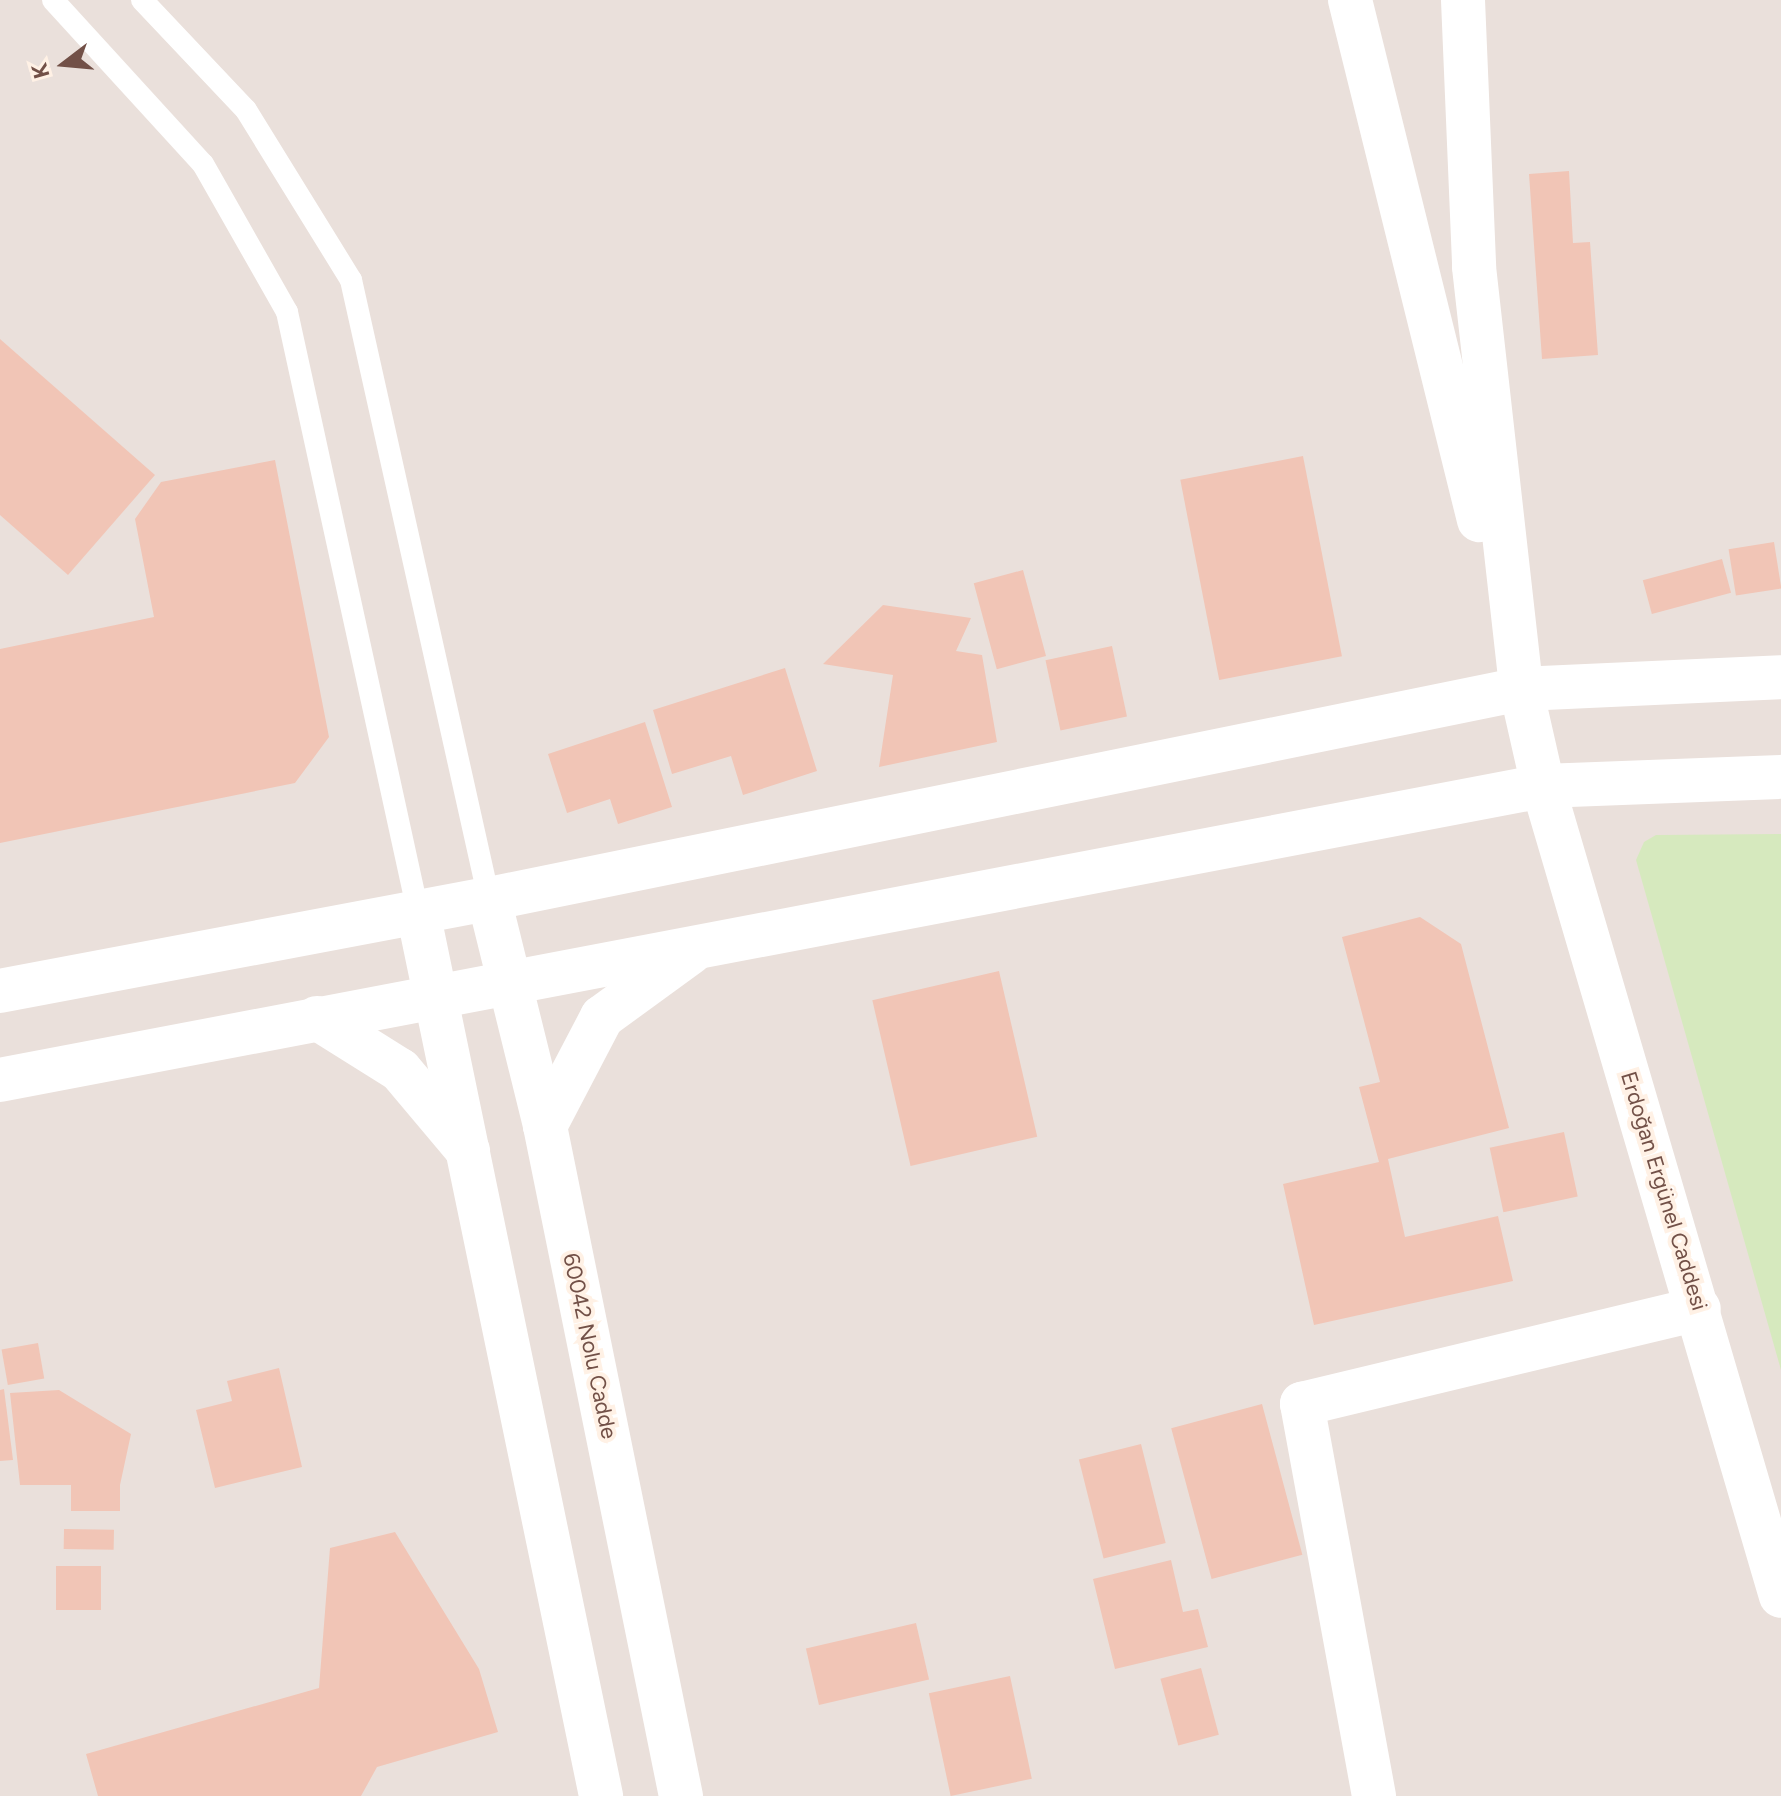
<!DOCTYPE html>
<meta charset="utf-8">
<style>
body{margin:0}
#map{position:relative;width:1781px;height:1796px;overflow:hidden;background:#fcecdf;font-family:Figtree,sans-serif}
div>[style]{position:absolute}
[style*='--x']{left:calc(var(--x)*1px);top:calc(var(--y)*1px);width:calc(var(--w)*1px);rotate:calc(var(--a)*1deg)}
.industrial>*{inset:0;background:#eae0db;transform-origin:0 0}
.green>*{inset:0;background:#d6e9be}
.building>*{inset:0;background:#f1c5b6;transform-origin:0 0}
.service>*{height:22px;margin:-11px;padding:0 11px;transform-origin:11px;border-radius:11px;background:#fff}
.minor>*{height:44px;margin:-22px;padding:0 22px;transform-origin:22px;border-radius:22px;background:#fff}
.tertiary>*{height:44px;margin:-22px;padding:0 22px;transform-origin:22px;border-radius:22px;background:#fff}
.secondary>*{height:44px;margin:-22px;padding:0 22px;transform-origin:22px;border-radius:22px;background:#fff}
span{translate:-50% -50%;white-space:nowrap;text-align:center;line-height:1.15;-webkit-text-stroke:8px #fff1e5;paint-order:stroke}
.street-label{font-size:22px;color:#725047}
.north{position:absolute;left:24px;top:24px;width:80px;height:80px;-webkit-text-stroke:6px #fff1e5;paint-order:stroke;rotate:254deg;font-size:22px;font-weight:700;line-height:32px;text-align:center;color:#725047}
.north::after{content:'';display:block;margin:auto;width:28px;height:36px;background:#725047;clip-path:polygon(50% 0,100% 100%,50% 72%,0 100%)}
</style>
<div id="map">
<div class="industrial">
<div style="left:0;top:0;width:1781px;height:1796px"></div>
</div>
<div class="green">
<div style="clip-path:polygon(1781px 834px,1781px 1370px,1636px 860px,1644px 842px,1656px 835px)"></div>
</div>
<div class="building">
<div style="clip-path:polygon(1569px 171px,1573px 243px,1590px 242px,1598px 355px,1542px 359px,1529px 174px)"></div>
<div style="clip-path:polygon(0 339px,155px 475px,68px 575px,0 515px)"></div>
<div style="left:1303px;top:456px;width:204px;height:125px;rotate:79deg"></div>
<div style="clip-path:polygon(275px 460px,329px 737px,295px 783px,0 843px,0 649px,154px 617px,135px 519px,161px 482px)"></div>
<div style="left:1774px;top:542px;width:47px;height:46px;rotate:81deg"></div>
<div style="left:1722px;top:559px;width:35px;height:82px;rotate:75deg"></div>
<div style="left:1023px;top:570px;width:89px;height:51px;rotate:75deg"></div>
<div style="clip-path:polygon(883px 605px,971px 618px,956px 651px,982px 655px,997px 742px,879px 767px,893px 675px,823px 664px)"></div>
<div style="left:1112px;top:646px;width:72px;height:68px;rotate:78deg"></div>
<div style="clip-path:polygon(785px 668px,817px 771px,743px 795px,731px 756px,672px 774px,653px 710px)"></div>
<div style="clip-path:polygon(645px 722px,672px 807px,618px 824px,610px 799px,567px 813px,548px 754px)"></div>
<div style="clip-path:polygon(1420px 917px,1461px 944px,1509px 1128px,1388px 1159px,1405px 1237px,1498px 1216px,1513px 1281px,1314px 1325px,1283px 1184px,1379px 1162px,1359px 1087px,1380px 1082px,1342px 937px)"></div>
<div style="left:999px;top:971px;width:170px;height:130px;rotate:77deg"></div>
<div style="left:1564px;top:1132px;width:66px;height:76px;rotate:78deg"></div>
<div style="left:38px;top:1343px;width:36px;height:37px;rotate:80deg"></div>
<div style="clip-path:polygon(279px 1368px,302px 1467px,215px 1488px,196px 1410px,232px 1401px,227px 1381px)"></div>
<div style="clip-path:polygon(4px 1389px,13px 1460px,0 1461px,0 1390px)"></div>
<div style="clip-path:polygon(59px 1390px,131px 1434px,120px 1485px,120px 1511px,71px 1511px,71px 1485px,20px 1485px,10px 1393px)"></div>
<div style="left:1262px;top:1404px;width:156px;height:94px;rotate:75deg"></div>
<div style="left:1141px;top:1444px;width:102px;height:64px;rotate:76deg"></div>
<div style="left:64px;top:1529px;width:50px;height:20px;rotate:1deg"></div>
<div style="clip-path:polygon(395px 1532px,479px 1669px,498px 1732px,377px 1767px,361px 1796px,98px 1796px,86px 1754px,319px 1688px,330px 1548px)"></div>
<div style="clip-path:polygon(1171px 1560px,1183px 1612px,1198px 1609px,1208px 1647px,1115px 1669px,1093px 1579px)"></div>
<div style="left:56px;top:1566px;width:45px;height:44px"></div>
<div style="left:916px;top:1623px;width:58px;height:113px;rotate:77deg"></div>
<div style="left:1201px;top:1668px;width:69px;height:42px;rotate:75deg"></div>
<div style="left:1010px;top:1676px;width:105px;height:83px;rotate:78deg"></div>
</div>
<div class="service">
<div style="--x:53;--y:0;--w:222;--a:47.6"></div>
<div style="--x:203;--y:164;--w:170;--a:60.4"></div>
<div style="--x:287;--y:312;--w:614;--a:77.68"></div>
<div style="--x:142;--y:0;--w:151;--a:46.6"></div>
<div style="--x:246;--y:110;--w:200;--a:58.3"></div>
<div style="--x:351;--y:280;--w:634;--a:77.43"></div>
</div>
<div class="minor">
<div style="--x:1350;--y:0;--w:536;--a:76.07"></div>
<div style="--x:1463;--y:0;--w:267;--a:87.6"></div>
<div style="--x:1474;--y:267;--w:425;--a:83.6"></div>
<div style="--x:1521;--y:689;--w:99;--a:77.2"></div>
<div style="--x:1543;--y:786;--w:844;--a:73.63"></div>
<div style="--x:1374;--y:1796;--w:399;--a:-100.4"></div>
<div style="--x:1302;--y:1404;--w:408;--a:-13.5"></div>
</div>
<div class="tertiary">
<div style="--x:489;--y:899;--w:234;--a:76.1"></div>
<div style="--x:545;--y:1126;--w:684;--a:78.53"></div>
<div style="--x:418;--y:912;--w:903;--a:78.3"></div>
</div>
<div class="secondary">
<div style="--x:0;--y:991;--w:498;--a:-10.7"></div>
<div style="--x:489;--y:899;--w:1053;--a:-11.5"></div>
<div style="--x:1521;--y:689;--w:260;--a:-2.6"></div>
<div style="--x:317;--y:1018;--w:98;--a:32.1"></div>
<div style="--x:400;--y:1070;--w:106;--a:50"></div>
<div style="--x:0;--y:1080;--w:1571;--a:-10.79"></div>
<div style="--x:1543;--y:786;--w:238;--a:-2.2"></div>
<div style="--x:545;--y:1126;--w:123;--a:-62.4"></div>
<div style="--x:602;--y:1017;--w:110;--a:-36.1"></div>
</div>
<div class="street-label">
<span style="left:1664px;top:1191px;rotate:73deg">Erdoğan Ergünel Caddesi</span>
<span style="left:590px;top:1346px;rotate:78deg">60042 Nolu Cadde</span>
</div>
<div class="north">K</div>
</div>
